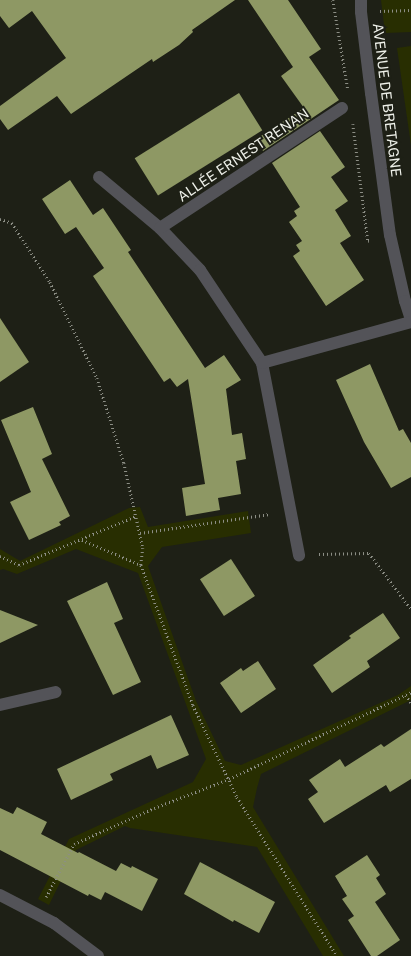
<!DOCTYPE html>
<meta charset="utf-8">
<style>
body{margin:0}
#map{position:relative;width:411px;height:956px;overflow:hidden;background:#1e2016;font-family:"Public Sans",sans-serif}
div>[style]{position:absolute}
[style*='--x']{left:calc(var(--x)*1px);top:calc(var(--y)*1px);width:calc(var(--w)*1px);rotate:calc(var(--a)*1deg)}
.green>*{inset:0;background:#282e01}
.building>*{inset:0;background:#8e9864;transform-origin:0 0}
.path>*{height:2.5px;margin-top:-1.25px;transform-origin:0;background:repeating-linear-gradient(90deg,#8c8e85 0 1px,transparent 0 4px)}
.minor>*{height:12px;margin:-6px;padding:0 6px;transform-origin:6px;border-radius:6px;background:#535358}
span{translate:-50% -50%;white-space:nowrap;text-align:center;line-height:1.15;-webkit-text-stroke:4px #1e2016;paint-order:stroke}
.street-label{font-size:14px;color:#eef0e9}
</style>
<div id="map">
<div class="green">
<div style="clip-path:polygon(381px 0,411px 0,411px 32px,385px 33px)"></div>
<div style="clip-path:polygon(411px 46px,411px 145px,397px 48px)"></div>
<div style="clip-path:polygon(140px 507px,148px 527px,248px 511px,251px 533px,162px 547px,148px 566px,196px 701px,225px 761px,241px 765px,398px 695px,411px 686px,411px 700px,261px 774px,257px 788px,253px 807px,344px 956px,323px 956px,257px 847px,130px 828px,125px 826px,76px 850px,49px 905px,38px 899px,69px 839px,193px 782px,206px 759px,138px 573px,76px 549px,17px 574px,3px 569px,0 570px,0 549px,20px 561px,129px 508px)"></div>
</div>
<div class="building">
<div style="clip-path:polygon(0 0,235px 0,192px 30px,193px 32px,179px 45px,153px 62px,152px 59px,71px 114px,57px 96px,8px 130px,0 119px,0 106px,66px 58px,32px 11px,9px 28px,0 16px)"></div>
<div style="clip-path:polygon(248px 0,288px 0,321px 49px,309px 57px,339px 100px,263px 151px,256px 139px,304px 108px,281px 76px,293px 67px)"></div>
<div style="left:239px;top:93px;width:44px;height:123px;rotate:58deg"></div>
<div style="clip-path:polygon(320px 131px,345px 167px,331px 177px,348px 201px,335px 210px,351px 236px,340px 243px,364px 280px,326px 306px,293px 256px,300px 251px,296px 245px,302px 241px,289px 222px,297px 216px,294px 211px,300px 207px,272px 163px)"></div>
<div style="clip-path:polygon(70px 180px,93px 215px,103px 208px,131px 250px,128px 252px,205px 368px,224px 355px,241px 380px,226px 389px,232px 435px,242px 433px,246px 459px,236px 461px,241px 494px,218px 498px,220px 510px,186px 516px,182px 488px,205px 484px,188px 379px,177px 387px,170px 378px,164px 382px,93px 276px,104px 268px,76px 227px,65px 234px,42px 199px)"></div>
<div style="clip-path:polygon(0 318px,29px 362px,0 382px)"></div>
<div style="clip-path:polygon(370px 364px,399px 431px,403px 429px,411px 443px,411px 477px,391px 488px,364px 442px,336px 380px)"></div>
<div style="clip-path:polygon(33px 407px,52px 454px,42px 459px,70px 516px,59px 522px,61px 525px,29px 540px,10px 502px,31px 492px,1px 420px)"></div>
<div style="left:231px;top:559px;width:44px;height:37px;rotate:57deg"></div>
<div style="clip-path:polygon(107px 582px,123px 619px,114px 623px,141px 682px,113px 695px,67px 601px)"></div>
<div style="clip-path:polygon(0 610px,38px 625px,0 643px)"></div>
<div style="clip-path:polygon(383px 613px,400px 638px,367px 661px,370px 667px,332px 693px,313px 665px,351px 638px,349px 636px)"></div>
<div style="clip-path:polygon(258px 661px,276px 689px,241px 713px,220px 683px,241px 668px,243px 671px)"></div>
<div style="clip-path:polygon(171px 715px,189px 755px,157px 769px,151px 755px,110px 774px,113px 780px,71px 800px,57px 769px)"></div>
<div style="clip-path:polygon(411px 729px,411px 779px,390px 792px,386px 785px,324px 823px,308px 799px,318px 792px,309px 780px,340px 759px,345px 767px,381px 744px,384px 747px)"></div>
<div style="clip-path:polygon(17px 807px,47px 822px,41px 834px,78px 853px,79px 852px,116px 871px,121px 863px,131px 868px,132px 866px,158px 879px,142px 911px,105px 892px,101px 900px,89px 894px,88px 896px,0 850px,0 808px,13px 814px)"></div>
<div style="clip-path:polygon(367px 855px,380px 875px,376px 878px,386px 894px,375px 902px,400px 940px,377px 956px,371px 956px,348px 920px,354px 916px,342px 899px,347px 896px,335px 876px)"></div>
<div style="clip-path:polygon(200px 862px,275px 902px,259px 933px,234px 920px,233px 922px,184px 894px)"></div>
</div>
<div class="path">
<div style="--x:333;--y:0;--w:91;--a:80.5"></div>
<div style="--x:380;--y:11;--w:31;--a:-2"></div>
<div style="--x:353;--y:124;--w:118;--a:82.7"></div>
<div style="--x:368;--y:241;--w:3;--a:-18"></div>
<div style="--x:0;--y:219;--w:13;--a:18"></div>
<div style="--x:12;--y:223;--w:70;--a:57.2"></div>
<div style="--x:50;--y:282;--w:107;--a:63.9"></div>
<div style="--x:97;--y:378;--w:89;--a:72.4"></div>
<div style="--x:124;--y:463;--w:87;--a:77.4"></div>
<div style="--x:143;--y:548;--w:17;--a:97"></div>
<div style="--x:141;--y:565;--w:149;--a:69.6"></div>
<div style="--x:193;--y:705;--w:102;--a:64.4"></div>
<div style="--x:237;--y:797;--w:188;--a:57.8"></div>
<div style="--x:140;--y:533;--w:131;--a:-8.3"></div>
<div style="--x:82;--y:540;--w:64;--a:23"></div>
<div style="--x:319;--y:554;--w:50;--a:-1.1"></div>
<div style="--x:369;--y:553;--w:70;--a:53.1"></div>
<div style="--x:0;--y:556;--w:21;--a:25"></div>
<div style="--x:19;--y:565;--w:127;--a:-22.7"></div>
<div style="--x:406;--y:695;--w:9;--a:58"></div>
<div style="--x:46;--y:897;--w:60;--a:-62.2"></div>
<div style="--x:74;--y:844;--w:88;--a:-24.2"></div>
<div style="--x:154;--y:808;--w:80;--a:-21.1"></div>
<div style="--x:229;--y:779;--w:202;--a:-25.5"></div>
</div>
<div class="minor">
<div style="--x:361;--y:0;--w:12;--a:90"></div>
<div style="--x:361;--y:12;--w:82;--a:83"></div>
<div style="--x:371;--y:93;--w:143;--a:82.4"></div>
<div style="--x:390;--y:235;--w:68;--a:77.2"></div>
<div style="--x:405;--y:301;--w:20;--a:72"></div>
<div style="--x:99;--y:177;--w:80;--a:39.9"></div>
<div style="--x:160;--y:228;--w:58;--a:46.4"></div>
<div style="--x:200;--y:270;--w:112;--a:56.3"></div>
<div style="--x:262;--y:363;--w:196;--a:79.1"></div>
<div style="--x:160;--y:228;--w:218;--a:-33.4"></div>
<div style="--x:262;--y:363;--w:155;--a:-15.4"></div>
<div style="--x:0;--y:705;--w:57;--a:-13.1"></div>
<div style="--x:0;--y:895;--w:61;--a:27.4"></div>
<div style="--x:54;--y:923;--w:55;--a:36.9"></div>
</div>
<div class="street-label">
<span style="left:387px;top:100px;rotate:83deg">AVENUE DE BRETAGNE</span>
<span style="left:243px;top:155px;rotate:-34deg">ALLÉE ERNEST RENAN</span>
</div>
</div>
